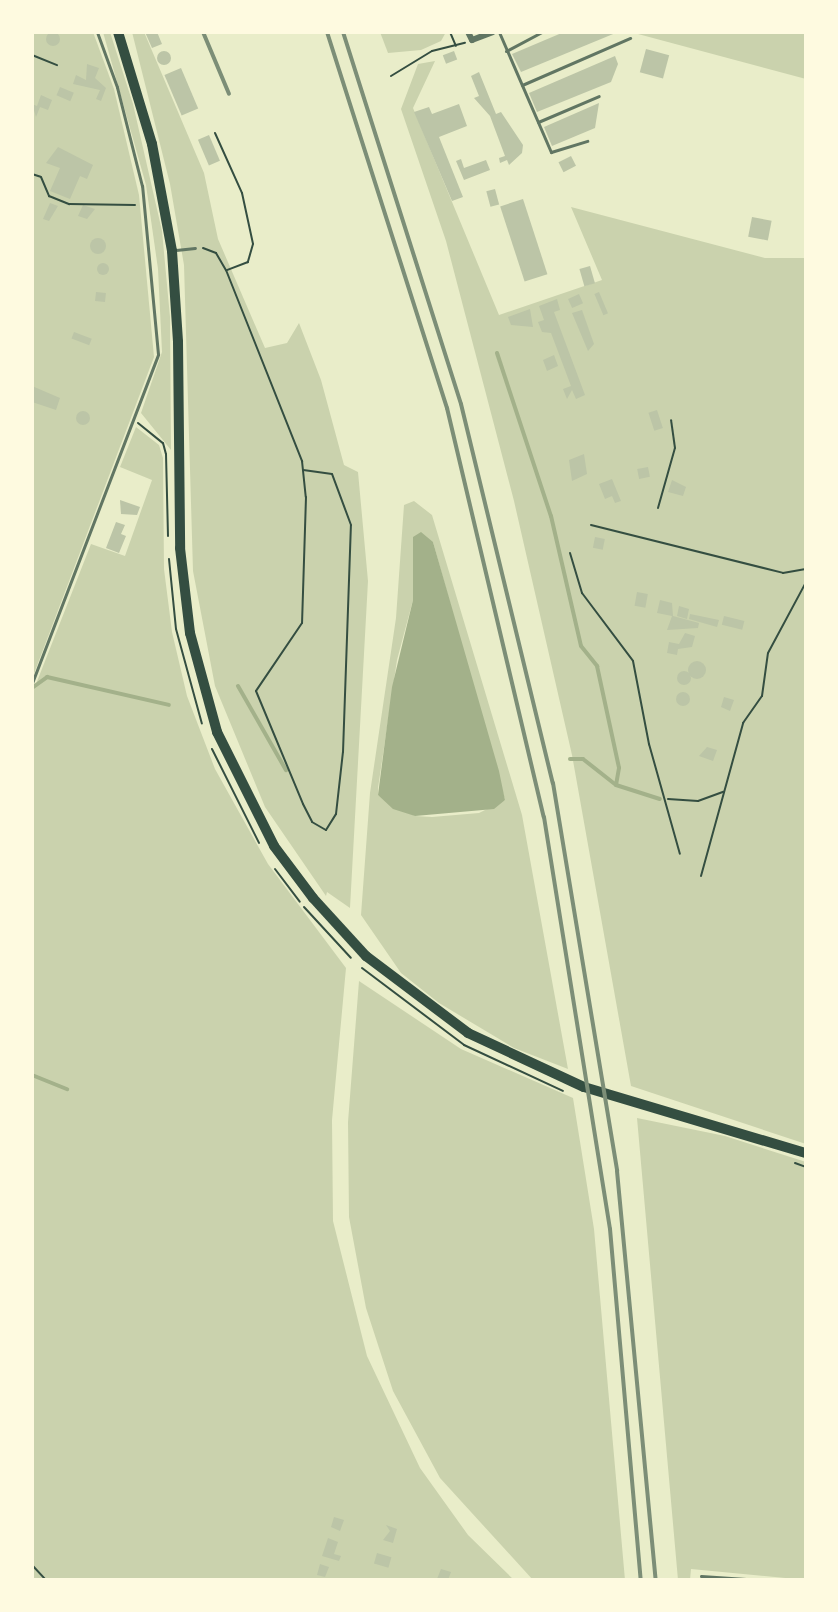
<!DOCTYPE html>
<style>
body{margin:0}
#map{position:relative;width:838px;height:1612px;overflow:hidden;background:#e9edc9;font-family:Arial,sans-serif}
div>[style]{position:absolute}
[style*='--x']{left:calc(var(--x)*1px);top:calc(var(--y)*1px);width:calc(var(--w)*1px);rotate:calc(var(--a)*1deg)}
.green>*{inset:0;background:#cad2ad}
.water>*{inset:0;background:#a3b18a}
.stream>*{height:4px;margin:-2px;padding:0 2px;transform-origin:2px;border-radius:2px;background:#a3b18a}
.building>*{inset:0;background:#bcc5a7;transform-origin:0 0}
.round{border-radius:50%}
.path>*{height:2px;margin:-1px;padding:0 1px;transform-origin:1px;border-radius:1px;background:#344e41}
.service>*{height:3px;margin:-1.5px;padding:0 1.5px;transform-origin:1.5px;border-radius:1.5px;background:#617663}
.minor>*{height:6px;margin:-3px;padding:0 3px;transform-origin:3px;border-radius:3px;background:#617663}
.primary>*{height:10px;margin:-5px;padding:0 5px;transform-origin:5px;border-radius:5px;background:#344e41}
.rail>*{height:4px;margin:-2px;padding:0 2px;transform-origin:2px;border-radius:2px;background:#7c8e77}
span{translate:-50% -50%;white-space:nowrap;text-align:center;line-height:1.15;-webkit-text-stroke:6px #fefae0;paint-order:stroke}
.frame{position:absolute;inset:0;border:34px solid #fefae0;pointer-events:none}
</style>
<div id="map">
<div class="green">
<div style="clip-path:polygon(32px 32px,93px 32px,114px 89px,139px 195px,154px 357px,32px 679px)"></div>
<div style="clip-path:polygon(103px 32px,110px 32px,133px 104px,162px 231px,170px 317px,171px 450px,141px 413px,162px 352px,158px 269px,146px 185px)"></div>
<div style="clip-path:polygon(132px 32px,144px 32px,204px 173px,218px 239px,265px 348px,287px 343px,299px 323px,321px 380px,344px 465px,358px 472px,368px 581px,350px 908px,327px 892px,326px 896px,265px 807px,215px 686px,193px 571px,184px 265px,170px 184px)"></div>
<div style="clip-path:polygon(380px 32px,446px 32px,441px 41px,421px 50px,388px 53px)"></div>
<div style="clip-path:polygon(639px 32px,806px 32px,806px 79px,638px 34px)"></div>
<div style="clip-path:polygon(435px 61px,413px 108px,499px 315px,602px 280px,571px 207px,765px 258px,806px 258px,806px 1144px,631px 1086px,572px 755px,514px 501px,446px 241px,401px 109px,418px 64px)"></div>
<div style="clip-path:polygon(136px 427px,159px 445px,163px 458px,164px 569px,172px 632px,187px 696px,215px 769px,268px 864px,346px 968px,332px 1120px,333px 1221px,367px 1356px,420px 1468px,468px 1535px,514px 1580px,32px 1580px,32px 683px,36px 684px,91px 544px,125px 556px,152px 480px,120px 467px)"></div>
<div style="clip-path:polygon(evenodd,414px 501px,432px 515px,522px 815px,568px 1069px,514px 1048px,439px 1003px,401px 973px,361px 915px,370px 793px,396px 618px,404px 505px,414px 501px,433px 542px,505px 800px,479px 813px,432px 817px,415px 816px,378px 795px,378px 788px,397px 660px,413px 600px,414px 566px,433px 542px)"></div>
<div style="clip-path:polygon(359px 981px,461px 1049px,573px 1098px,594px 1229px,625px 1580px,533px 1580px,440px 1478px,393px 1391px,366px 1308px,349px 1217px,348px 1122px)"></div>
<div style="clip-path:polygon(637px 1118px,725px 1136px,806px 1162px,806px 1580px,691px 1569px,690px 1580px,678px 1580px)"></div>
</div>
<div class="water">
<div style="clip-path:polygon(421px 532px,433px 542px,499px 771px,505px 800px,494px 809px,415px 816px,393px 809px,378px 795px,392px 687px,413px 600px,413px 537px)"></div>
</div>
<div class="stream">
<div style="--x:497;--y:353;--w:172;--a:71.7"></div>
<div style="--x:551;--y:516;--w:133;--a:77"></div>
<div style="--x:581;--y:646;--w:26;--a:51"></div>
<div style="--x:597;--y:666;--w:104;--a:77.8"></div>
<div style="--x:619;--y:768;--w:17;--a:100"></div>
<div style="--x:238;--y:686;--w:97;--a:60.3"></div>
<div style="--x:32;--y:688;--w:19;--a:-36"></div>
<div style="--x:47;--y:677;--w:125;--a:12.9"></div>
<div style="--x:570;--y:759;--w:13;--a:0"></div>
<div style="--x:583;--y:759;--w:42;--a:38.2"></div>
<div style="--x:616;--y:785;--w:46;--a:17.7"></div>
<div style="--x:32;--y:1075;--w:38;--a:22"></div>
</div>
<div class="building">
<div style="clip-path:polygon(145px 32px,157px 32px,162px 44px,152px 48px)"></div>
<div style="clip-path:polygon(564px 32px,618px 32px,521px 72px,512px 54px)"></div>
<div class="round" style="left:46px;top:32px;width:14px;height:14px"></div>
<div style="left:646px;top:49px;width:24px;height:24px;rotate:15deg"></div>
<div style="left:454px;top:51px;width:9px;height:12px;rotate:69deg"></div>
<div class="round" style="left:157px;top:51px;width:14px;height:14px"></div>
<div style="clip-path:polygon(615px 56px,618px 64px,611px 82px,537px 112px,529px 93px)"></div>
<div style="clip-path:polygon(87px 64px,99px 68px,95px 78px,106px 88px,101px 101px,96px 99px,100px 90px,73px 84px,76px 75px,86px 80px)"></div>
<div style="left:181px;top:68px;width:44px;height:18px;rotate:67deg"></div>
<div style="clip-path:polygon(479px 72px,496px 114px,501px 112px,523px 145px,522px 153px,509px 165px,507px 160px,500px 163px,499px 158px,505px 156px,490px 116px,474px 98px,479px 96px,471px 76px)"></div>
<div style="left:60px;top:87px;width:15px;height:9px;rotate:23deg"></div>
<div style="clip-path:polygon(41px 95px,52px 100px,48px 110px,40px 107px,36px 117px,32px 104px,37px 106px)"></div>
<div style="clip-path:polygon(599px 103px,595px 128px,552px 146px,544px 127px)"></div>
<div style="clip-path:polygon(459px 104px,467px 126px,439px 137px,463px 197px,452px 201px,414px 112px,429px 107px,432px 114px)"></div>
<div style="left:209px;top:135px;width:28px;height:12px;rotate:67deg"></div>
<div style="clip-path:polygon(58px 147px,93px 165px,87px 179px,80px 176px,70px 199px,50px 191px,60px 168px,46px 163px)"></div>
<div style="left:571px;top:156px;width:11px;height:14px;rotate:63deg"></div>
<div style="clip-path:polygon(461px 159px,464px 168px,486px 160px,490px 170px,464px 180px,456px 161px)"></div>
<div style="left:495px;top:189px;width:16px;height:9px;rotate:75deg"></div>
<div style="left:523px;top:199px;width:79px;height:24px;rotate:72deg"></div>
<div style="clip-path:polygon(50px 203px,58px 206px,49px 221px,43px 219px)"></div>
<div style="clip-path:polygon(83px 205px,95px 209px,87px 219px,78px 216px)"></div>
<div style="left:752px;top:217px;width:20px;height:20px;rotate:11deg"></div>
<div class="round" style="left:90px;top:238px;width:16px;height:16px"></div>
<div class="round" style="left:97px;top:263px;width:12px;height:12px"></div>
<div style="left:590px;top:266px;width:18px;height:11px;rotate:74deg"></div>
<div style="left:96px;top:292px;width:10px;height:9px;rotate:6deg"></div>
<div style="left:599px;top:292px;width:23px;height:5px;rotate:67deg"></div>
<div style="left:579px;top:294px;width:10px;height:12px;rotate:66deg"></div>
<div style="clip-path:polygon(557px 299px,560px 310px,554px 312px,585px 395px,576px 399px,572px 390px,567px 399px,563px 389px,571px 386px,551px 333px,542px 332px,538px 322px,544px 320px,539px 306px)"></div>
<div style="clip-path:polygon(530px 309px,533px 327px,511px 325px,508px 317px)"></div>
<div style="clip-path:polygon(582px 310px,594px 344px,588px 351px,572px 313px)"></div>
<div style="left:74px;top:332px;width:19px;height:7px;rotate:21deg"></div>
<div style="clip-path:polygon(554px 355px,558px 366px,547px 371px,543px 360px)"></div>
<div style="clip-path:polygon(32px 386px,60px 398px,56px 410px,32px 402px)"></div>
<div style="left:657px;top:410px;width:19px;height:9px;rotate:72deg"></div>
<div class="round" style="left:76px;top:411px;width:14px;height:14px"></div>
<div style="clip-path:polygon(584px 454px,587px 474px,572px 481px,569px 460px)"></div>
<div style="left:648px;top:467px;width:10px;height:11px;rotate:79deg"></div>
<div style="clip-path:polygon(612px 479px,621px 501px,615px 503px,612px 496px,605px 499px,599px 484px)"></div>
<div style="clip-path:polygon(672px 480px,686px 487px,683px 496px,668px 492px)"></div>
<div style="clip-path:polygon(120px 500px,140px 507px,137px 515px,121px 514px)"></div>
<div style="clip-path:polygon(116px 522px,125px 525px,121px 534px,126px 536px,119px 553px,106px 548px)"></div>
<div style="left:595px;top:537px;width:10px;height:11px;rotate:11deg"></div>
<div style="left:637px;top:592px;width:11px;height:14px;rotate:10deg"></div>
<div style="clip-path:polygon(660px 600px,672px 603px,673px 616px,699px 623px,698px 628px,667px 630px,672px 616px,657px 613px)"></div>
<div style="clip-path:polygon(679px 606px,689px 609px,687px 619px,677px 616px)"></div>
<div style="clip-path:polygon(690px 614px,719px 620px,717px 627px,689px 619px)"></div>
<div style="left:724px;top:616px;width:21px;height:9px;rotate:14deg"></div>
<div style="clip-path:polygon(685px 633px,695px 636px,692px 647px,678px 649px,677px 655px,667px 653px,669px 642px,679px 644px)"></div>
<div class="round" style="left:688px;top:661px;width:18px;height:18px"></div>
<div class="round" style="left:677px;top:671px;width:14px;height:14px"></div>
<div class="round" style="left:676px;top:692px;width:14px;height:14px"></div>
<div style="clip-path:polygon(724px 697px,734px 700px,730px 711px,721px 707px)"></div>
<div style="clip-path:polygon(707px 747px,717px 750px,713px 761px,699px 756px)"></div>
<div style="clip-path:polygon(334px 1517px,344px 1520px,340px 1531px,331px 1527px)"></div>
<div style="clip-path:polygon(386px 1525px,397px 1529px,393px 1543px,383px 1540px,390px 1531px)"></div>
<div style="clip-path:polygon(328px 1538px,338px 1542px,334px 1554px,341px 1556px,339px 1561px,322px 1556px)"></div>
<div style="left:377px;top:1553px;width:15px;height:11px;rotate:16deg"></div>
<div style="clip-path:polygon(320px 1564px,329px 1567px,325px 1577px,317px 1575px)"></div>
<div style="clip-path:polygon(441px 1569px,451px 1572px,448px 1580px,437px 1579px)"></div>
</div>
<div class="path">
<div style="--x:450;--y:32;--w:15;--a:67"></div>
<div style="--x:32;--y:55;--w:27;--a:22"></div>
<div style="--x:391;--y:76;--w:48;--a:-31.4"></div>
<div style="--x:432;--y:51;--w:34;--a:-14"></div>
<div style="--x:215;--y:133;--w:66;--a:65.8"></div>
<div style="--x:242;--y:193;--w:52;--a:77.8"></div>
<div style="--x:253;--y:244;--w:19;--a:106"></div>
<div style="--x:248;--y:262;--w:22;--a:159"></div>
<div style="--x:32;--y:174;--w:9;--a:18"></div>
<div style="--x:41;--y:177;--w:21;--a:67"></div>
<div style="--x:49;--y:196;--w:22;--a:22"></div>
<div style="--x:69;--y:204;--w:66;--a:0.9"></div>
<div style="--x:203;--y:248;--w:14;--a:21"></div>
<div style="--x:216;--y:253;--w:20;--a:60"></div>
<div style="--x:226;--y:270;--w:206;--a:68.3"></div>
<div style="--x:302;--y:461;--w:36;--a:84"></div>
<div style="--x:306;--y:497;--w:126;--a:91.8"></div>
<div style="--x:302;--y:623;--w:82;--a:124.1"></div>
<div style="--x:256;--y:691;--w:122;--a:67.4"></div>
<div style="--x:303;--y:804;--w:20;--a:63"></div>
<div style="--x:312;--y:822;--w:16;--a:30"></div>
<div style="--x:326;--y:830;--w:19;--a:-58"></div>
<div style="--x:336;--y:814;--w:62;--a:-83.6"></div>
<div style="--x:343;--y:752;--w:227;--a:-88"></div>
<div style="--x:351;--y:525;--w:54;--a:-110.4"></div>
<div style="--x:332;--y:474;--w:29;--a:-172"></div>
<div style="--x:138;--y:423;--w:32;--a:39"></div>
<div style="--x:163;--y:443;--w:11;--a:75"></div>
<div style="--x:166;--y:454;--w:82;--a:88.6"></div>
<div style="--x:658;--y:508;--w:62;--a:-74.2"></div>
<div style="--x:675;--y:448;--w:28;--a:-98"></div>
<div style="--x:591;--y:525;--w:198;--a:14"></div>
<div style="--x:783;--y:573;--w:23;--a:-10"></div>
<div style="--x:570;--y:553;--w:42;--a:73.3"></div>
<div style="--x:582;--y:593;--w:85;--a:53.1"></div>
<div style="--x:633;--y:661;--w:85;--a:79.1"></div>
<div style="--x:649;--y:744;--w:114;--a:74.3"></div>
<div style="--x:169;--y:559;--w:70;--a:84.3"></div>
<div style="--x:176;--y:629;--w:98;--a:74.7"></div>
<div style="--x:212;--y:749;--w:105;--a:63.4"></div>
<div style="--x:668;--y:799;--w:30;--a:4"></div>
<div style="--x:698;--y:801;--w:27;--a:-20"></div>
<div style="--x:275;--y:869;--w:41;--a:52.9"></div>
<div style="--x:701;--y:876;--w:159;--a:-74.6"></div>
<div style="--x:743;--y:723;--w:33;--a:-55"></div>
<div style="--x:762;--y:696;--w:43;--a:-82.1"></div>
<div style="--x:768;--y:653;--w:81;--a:-61.8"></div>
<div style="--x:304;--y:907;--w:69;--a:47.3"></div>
<div style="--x:362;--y:968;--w:128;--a:37"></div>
<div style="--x:464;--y:1045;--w:109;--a:24.9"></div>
<div style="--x:795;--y:1163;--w:12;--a:20"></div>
<div style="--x:32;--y:1565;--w:21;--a:47"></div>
</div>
<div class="service">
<div style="--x:499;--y:32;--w:131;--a:66.6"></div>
<div style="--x:551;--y:152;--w:38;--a:-17"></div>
<div style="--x:506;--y:51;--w:40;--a:-28"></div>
<div style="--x:522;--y:85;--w:118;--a:-23.5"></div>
<div style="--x:538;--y:122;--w:66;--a:-23.1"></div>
<div style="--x:176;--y:250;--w:19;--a:-6"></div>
<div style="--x:32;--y:683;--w:352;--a:-69"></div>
<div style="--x:158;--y:354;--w:169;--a:-95.4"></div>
<div style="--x:142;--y:186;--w:102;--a:-104.2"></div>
<div style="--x:117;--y:87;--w:59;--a:-110"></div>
<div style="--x:701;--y:1576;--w:60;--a:3.8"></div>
</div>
<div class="minor">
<div style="--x:468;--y:32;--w:9;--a:63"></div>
<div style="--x:472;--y:40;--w:22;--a:-21"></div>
</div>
<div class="primary">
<div style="--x:118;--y:32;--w:117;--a:73.1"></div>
<div style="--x:152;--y:144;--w:109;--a:79.4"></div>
<div style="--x:172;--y:251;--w:91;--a:86.2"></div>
<div style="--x:178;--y:342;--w:206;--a:89.4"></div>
<div style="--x:180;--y:548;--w:86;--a:83.3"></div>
<div style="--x:190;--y:633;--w:103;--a:74.7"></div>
<div style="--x:217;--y:732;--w:127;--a:63.4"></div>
<div style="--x:274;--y:846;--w:65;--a:53.1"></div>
<div style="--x:313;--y:898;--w:79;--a:47.6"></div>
<div style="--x:366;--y:956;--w:128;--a:37"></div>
<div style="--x:468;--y:1033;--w:128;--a:25"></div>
<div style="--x:584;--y:1087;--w:232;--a:16.6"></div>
</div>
<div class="rail">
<div style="--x:203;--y:32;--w:67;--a:67.2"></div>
<div style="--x:327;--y:32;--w:395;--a:72.3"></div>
<div style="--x:447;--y:408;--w:420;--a:76.7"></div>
<div style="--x:544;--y:817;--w:417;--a:80.9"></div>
<div style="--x:610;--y:1229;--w:352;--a:85"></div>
<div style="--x:343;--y:32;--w:390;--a:72.4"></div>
<div style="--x:461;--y:404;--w:390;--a:76.4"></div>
<div style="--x:553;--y:783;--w:393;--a:80.6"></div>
<div style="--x:617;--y:1171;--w:411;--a:84.6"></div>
</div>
<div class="frame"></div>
</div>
